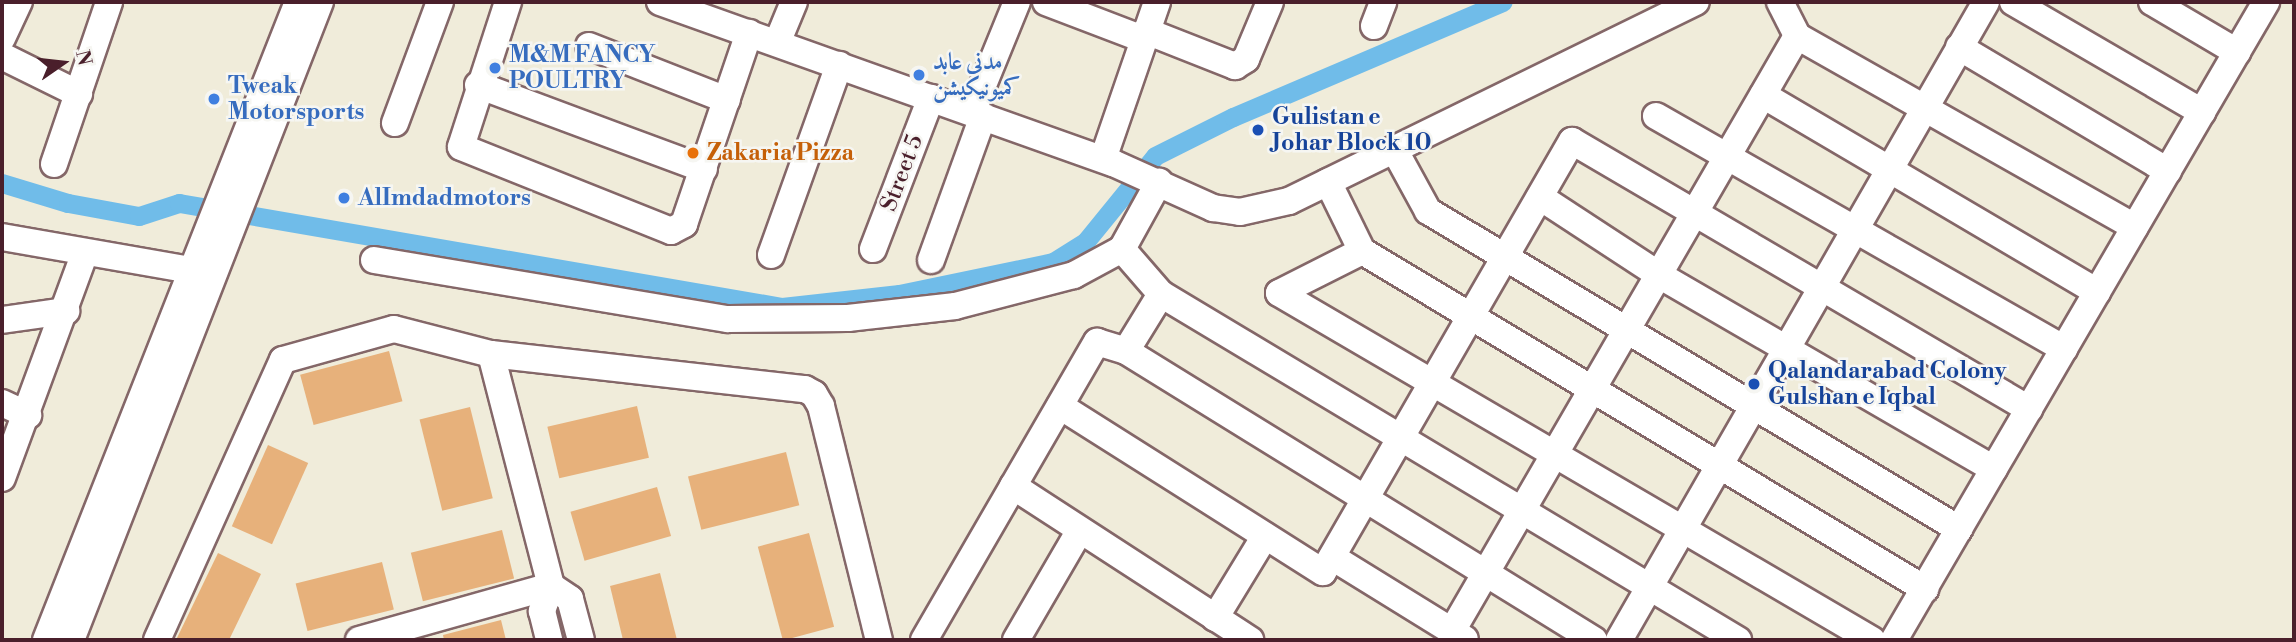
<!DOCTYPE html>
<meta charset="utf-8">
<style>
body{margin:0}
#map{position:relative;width:2296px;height:642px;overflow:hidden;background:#f0ecda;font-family:"Libre Bodoni",Amiri,serif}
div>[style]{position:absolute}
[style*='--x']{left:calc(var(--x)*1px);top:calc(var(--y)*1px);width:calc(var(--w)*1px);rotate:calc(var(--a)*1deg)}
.canal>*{height:19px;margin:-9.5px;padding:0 9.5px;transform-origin:9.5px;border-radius:9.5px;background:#70bce9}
.building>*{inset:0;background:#e7b17b;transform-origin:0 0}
.roads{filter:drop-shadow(2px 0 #846768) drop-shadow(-2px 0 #846768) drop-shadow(0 2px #846768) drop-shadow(0 -2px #846768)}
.minor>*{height:26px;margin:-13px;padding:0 13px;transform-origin:13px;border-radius:13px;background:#fff}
.dots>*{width:19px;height:19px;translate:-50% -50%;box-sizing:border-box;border:4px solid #f6f6f2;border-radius:50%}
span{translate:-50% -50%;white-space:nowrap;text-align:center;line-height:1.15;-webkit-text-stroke:5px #f6f6f2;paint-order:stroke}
.shop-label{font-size:23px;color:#366cbe;font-weight:700}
.left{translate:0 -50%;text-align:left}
.transit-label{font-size:23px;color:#164399;font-weight:700}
.food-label{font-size:23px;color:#c56008;font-weight:700}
.street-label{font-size:23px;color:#4a1f2b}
.frame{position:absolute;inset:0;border:4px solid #4a1f2b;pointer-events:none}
.north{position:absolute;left:28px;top:28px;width:70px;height:70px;-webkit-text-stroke:5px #f6f6f2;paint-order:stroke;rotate:76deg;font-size:19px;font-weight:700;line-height:28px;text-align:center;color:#4a1f2b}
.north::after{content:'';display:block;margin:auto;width:24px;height:32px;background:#4a1f2b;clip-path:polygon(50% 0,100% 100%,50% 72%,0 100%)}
</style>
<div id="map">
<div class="canal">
<div style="--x:2;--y:183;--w:69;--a:16.9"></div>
<div style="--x:68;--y:203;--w:72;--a:10.4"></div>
<div style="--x:139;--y:216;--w:42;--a:-18"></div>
<div style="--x:179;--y:203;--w:612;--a:9.79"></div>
<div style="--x:782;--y:307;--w:118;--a:-6.3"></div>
<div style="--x:899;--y:294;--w:157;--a:-11.7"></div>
<div style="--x:1053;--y:262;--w:39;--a:-32"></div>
<div style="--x:1086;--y:241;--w:109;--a:-50.9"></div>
<div style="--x:1155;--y:156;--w:87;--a:-26.6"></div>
<div style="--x:1233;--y:117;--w:293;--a:-23.1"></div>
</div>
<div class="building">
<div style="left:389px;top:351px;width:52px;height:92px;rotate:75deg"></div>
<div style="left:637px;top:406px;width:53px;height:92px;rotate:77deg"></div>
<div style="left:470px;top:407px;width:94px;height:52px;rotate:76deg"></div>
<div style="left:268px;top:445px;width:44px;height:89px;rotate:24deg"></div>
<div style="left:786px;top:452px;width:55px;height:101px;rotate:76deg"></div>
<div style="left:657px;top:487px;width:51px;height:90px;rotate:74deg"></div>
<div style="left:502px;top:530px;width:50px;height:94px;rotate:76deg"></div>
<div style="left:809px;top:533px;width:97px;height:53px;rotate:75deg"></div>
<div style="clip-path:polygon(218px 553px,261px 574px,229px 640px,176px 640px)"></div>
<div style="left:382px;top:562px;width:49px;height:89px;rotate:76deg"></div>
<div style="clip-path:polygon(660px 573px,677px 640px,623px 640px,610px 586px)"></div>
<div style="clip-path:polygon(501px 620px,506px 640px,444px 640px,443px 635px)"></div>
</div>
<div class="roads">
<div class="minor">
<div style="--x:508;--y:2;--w:152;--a:108"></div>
<div style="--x:461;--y:147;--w:226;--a:21.8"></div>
<div style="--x:671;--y:231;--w:15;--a:-28"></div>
<div style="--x:684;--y:224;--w:202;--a:-71.2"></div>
<div style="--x:660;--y:2;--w:481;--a:19.6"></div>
<div style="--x:1113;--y:163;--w:110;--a:24.2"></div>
<div style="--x:1213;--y:208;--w:27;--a:8"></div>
<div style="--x:1240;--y:212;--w:50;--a:-12.7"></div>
<div style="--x:1289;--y:201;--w:453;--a:-26.1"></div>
<div style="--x:1046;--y:2;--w:104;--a:20.9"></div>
<div style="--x:1780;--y:2;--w:38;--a:63"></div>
<div style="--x:1797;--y:36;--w:388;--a:29.5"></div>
<div style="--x:2013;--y:2;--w:219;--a:30.2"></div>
<div style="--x:2152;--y:2;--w:99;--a:30.5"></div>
<div style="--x:1374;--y:26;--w:26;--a:-69"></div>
<div style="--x:1146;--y:31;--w:96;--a:21.5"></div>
<div style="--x:1235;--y:66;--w:13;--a:-32"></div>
<div style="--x:1246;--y:59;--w:62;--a:-67.2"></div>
<div style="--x:2;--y:38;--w:40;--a:-65"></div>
<div style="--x:777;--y:43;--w:44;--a:-67.5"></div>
<div style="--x:589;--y:46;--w:148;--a:21.4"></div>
<div style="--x:1959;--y:47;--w:243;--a:30.7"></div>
<div style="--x:2;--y:56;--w:86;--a:26.3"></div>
<div style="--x:478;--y:85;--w:241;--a:20.4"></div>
<div style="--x:1763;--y:95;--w:388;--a:30.5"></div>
<div style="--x:972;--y:112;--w:119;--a:-67.8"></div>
<div style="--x:1656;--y:116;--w:470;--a:29.7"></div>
<div style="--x:395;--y:123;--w:129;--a:-69.6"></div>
<div style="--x:1394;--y:149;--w:71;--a:61.3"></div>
<div style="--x:1428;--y:211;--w:619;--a:30.92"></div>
<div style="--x:1103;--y:159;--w:166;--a:-71"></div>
<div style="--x:54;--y:164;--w:171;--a:-71.2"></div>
<div style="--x:1328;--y:182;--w:77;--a:63.8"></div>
<div style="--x:1362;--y:251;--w:657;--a:30.98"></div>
<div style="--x:1540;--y:197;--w:142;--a:33.2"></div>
<div style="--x:1659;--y:275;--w:387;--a:30.1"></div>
<div style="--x:2;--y:237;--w:193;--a:9.9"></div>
<div style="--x:873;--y:249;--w:162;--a:-69"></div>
<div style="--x:771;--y:255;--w:202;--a:-70.3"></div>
<div style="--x:374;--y:260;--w:359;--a:9.5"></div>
<div style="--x:728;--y:319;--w:120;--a:-0.5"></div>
<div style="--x:848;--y:318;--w:108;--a:-6.4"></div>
<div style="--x:955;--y:306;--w:123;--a:-14.6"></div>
<div style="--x:1074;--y:275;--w:55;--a:-28.4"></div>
<div style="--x:931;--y:260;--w:153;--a:-70.1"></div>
<div style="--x:1279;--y:293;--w:687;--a:30.33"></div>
<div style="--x:1279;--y:293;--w:93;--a:-26.8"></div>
<div style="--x:1161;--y:294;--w:673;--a:30.95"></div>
<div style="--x:2;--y:320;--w:65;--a:-8"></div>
<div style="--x:1126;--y:351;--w:550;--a:31.7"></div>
<div style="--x:491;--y:354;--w:240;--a:75.5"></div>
<div style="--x:551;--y:586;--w:27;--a:110"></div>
<div style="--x:542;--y:611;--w:30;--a:76"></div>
<div style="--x:2;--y:403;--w:29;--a:25"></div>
<div style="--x:1060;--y:406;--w:311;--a:32.3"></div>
<div style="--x:1323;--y:572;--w:498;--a:-60"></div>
<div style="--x:1572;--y:141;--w:530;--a:30.39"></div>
<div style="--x:2;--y:478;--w:240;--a:-69.8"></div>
<div style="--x:1013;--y:486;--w:283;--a:33"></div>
<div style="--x:1332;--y:557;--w:156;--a:31.7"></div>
<div style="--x:551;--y:586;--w:23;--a:34"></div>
<div style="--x:570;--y:599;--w:42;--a:75"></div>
<div style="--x:1215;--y:618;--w:96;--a:-58.6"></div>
<div style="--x:1452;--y:631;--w:688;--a:-59.89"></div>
<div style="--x:46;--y:640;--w:686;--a:-68.45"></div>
<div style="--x:71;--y:640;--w:685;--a:-68.68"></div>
<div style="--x:157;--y:640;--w:307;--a:-65.8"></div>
<div style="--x:283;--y:360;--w:115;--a:-15.6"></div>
<div style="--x:394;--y:329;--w:100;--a:14.5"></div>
<div style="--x:491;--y:354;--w:316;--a:6.4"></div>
<div style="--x:805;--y:389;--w:10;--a:29"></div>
<div style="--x:814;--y:394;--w:14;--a:60"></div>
<div style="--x:821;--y:406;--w:241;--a:76.1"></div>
<div style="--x:359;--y:640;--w:199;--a:-15.7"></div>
<div style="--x:924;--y:640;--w:345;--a:-59.9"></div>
<div style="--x:1097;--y:342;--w:30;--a:17"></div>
<div style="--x:1126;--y:351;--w:67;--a:-58.4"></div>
<div style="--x:1161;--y:294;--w:60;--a:-130.9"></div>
<div style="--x:1122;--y:249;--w:77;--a:-61.1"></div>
<div style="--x:1016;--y:640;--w:127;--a:-59.8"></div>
<div style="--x:1619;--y:640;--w:736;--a:-60.09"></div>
<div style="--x:1894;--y:640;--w:739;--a:-59.75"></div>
</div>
</div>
<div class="dots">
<div style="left:495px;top:68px;background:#3f7fe0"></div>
<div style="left:919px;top:75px;background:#3f7fe0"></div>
<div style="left:214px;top:99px;background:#3f7fe0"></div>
<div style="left:1258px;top:130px;background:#1a4fb4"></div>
<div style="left:693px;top:153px;background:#e8710a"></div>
<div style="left:344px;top:198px;background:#3f7fe0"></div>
<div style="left:1754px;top:384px;background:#1a4fb4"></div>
</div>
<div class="shop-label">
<span class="left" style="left:509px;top:68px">M&amp;M FANCY<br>POULTRY</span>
<span class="left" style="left:933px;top:75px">مدنی عابد<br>کمیونیکیشن</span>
<span class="left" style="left:228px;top:99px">Tweak<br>Motorsports</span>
<span class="left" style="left:358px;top:198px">AlImdadmotors</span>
</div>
<div class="transit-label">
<span class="left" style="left:1272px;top:130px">Gulistan e<br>Johar Block 10</span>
<span class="left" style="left:1768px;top:384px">Qalandarabad Colony<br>Gulshan e Iqbal</span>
</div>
<div class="food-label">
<span class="left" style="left:707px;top:153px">Zakaria Pizza</span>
</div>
<div class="street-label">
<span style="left:902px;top:173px;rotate:-69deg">Street 5</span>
</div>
<div class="frame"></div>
<div class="north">N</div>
</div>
